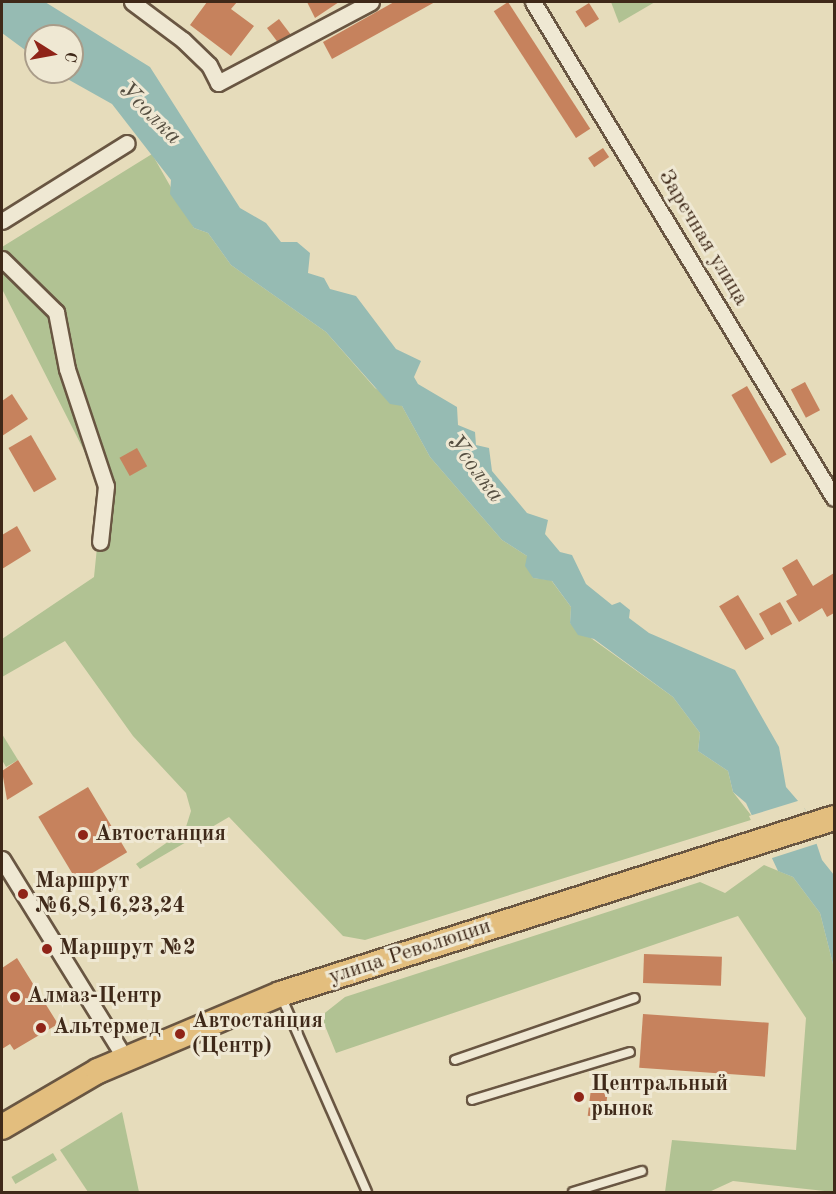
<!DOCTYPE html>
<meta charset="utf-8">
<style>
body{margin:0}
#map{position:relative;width:836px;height:1194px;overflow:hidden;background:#e6dcbb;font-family:"Old Standard TT",serif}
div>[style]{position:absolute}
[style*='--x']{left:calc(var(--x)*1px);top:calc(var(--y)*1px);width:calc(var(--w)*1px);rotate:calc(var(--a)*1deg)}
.green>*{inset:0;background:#b1c293;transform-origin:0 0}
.water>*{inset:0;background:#96bbb3}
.pier>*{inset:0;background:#e6dcbb}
.building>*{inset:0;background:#c6825d;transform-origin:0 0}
.roads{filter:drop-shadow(2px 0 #695642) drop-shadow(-2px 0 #695642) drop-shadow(0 2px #695642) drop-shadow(0 -2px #695642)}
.lane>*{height:8px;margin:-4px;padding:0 4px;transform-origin:4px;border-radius:4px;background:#efe8d3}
.street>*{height:15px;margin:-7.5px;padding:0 7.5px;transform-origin:7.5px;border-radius:7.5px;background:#efe8d3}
.primary>*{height:24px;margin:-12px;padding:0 12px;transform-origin:12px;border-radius:12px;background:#e3be7e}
.dots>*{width:16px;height:16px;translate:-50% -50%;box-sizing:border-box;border:3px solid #efe8d3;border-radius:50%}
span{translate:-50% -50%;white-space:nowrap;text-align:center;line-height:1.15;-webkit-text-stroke:6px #efe8d3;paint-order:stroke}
.street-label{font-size:22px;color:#3f2919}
.poi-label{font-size:22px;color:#3f2919;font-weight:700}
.left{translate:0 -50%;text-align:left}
.water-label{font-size:24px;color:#554e40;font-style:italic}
.frame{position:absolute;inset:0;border:3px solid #3f2919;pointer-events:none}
.north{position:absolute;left:24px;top:24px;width:60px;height:60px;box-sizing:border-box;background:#efe8d3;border:2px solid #a99c89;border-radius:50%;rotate:101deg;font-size:16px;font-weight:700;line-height:24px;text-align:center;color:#3f2919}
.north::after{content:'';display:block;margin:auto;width:21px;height:27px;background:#8f2418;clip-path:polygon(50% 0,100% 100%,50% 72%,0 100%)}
</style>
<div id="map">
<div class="green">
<div style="clip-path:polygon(611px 2px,655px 2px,619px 23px)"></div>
<div style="clip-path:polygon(152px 154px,194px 228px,208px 233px,231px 265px,326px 332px,375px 388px,402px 406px,430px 457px,502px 540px,527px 556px,533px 578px,551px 580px,571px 607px,570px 623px,673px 697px,700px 733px,698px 751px,728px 771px,733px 792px,754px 819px,365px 940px,343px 936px,229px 817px,140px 869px,136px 864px,185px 830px,191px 811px,186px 793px,133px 736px,65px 641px,2px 677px,2px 639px,94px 577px,103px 488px,2px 289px,2px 247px)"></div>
<div style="clip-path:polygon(2px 734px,18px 760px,6px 767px,2px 760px)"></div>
<div style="clip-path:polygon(764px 865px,793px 877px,820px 913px,834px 968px,834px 1192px,733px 1181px,709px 1192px,665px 1192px,672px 1140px,796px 1150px,806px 1018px,738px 916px,336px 1053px,321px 1016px,345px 997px,700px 882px,725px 893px)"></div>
<div style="clip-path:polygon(122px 1112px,139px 1192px,88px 1192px,60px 1150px)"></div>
<div style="left:53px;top:1153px;width:8px;height:48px;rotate:60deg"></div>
</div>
<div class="water">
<div style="clip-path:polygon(2px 2px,45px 2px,150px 67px,240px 208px,266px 223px,281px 242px,297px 242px,310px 253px,308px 273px,324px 278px,330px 289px,356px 296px,396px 349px,421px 361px,414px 377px,418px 384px,457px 407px,458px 425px,475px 432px,476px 445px,489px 448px,492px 471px,527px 513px,548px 520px,545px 534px,560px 552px,572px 555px,586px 584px,612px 605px,620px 602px,630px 610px,629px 618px,649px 633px,735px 670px,779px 747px,786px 787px,805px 809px,822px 860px,834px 875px,834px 968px,820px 913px,793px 877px,778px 871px,746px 803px,733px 792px,728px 771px,698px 751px,700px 733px,673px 697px,594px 639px,578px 635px,570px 623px,571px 607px,552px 581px,533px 578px,525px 566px,527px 556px,502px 540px,430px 457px,402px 406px,390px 404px,326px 332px,231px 265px,208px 233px,194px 228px,170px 194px,171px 180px,112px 104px,55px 72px,72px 72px,72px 36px,36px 36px,36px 58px,2px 33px)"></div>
</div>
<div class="pier">
<div style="clip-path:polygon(801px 800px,819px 843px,769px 859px,749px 816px)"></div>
</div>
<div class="building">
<div style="clip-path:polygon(207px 2px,237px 2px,231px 9px,254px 26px,231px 56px,190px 25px)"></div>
<div style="clip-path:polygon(307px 2px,339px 2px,315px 18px)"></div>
<div style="clip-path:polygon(394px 2px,435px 2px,332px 59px,323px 42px)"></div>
<div style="left:508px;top:2px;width:151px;height:17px;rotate:57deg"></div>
<div style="left:589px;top:3px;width:19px;height:16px;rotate:58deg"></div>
<div style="left:279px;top:19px;width:21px;height:15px;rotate:53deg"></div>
<div style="left:603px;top:148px;width:11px;height:18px;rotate:56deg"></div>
<div style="left:805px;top:382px;width:32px;height:16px;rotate:62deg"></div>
<div style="left:747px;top:386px;width:79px;height:18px;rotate:60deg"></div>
<div style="clip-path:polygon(12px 394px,28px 419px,2px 436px,2px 401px)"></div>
<div style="left:31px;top:435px;width:51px;height:26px;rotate:60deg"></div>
<div style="left:137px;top:448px;width:21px;height:20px;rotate:61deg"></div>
<div style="clip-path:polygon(17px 526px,31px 551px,2px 569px,2px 535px)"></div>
<div style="clip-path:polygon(797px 559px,813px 586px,834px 573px,834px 613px,827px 617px,822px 608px,799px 622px,786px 601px,797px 595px,782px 568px)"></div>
<div style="left:738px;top:595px;width:51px;height:22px;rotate:59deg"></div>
<div style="left:780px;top:602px;width:25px;height:24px;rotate:61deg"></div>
<div style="clip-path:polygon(18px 760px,33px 784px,7px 800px,2px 771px)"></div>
<div style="left:88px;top:787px;width:76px;height:58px;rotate:59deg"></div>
<div style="left:644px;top:954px;width:78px;height:29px;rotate:2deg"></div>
<div style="clip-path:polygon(17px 958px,58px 1024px,14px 1050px,10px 1044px,2px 1049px,2px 968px)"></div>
<div style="left:643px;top:1014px;width:126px;height:54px;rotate:4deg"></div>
<div style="left:591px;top:1089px;width:17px;height:27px;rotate:7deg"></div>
</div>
<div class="roads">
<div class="lane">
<div style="--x:281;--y:996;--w:214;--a:66.3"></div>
<div style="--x:455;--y:1060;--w:190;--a:-19"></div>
<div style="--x:472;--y:1100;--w:165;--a:-16.9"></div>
<div style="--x:573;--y:1192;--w:72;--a:-16.9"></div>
</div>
<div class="street">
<div style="--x:132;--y:2;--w:64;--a:36.7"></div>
<div style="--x:183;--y:40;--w:36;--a:44"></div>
<div style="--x:209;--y:65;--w:20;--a:63"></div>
<div style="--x:218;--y:83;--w:173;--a:-27.9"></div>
<div style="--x:533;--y:2;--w:580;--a:58.75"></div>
<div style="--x:2;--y:221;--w:147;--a:-32"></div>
<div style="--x:2;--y:259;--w:76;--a:44.5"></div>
<div style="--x:56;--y:312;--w:58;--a:79.1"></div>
<div style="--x:67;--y:369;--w:123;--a:71.6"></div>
<div style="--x:106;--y:486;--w:56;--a:96.1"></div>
<div style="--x:2;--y:859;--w:234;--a:58.3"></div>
</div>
<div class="primary">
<div style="--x:2;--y:1127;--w:111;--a:-30.3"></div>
<div style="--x:98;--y:1071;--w:198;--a:-22.9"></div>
<div style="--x:280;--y:994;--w:581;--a:-17.62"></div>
</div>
</div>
<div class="dots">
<div style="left:83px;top:835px;background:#8f2418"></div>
<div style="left:23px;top:894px;background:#8f2418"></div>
<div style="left:47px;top:949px;background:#8f2418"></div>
<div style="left:15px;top:997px;background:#8f2418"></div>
<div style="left:41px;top:1028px;background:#8f2418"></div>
<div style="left:180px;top:1034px;background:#8f2418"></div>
<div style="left:579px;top:1097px;background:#8f2418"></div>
</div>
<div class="street-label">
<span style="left:703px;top:238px;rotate:59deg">Заречная улица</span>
<span style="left:410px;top:952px;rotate:-18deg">улица Революции</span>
</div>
<div class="poi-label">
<span class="left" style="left:95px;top:835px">Автостанция</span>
<span class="left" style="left:35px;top:894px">Маршрут<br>№6,8,16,23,24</span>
<span class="left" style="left:59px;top:949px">Маршрут №2</span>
<span class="left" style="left:27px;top:997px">Алмаз-Центр</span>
<span class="left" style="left:192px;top:1034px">Автостанция<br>(Центр)</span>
<span class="left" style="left:53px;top:1028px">Альтермед</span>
<span class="left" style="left:591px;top:1097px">Центральный<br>рынок</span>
</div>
<div class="water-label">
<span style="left:149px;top:114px;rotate:45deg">Усолка</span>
<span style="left:474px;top:469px;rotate:53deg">Усолка</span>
</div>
<div class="frame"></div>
<div class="north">С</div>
</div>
